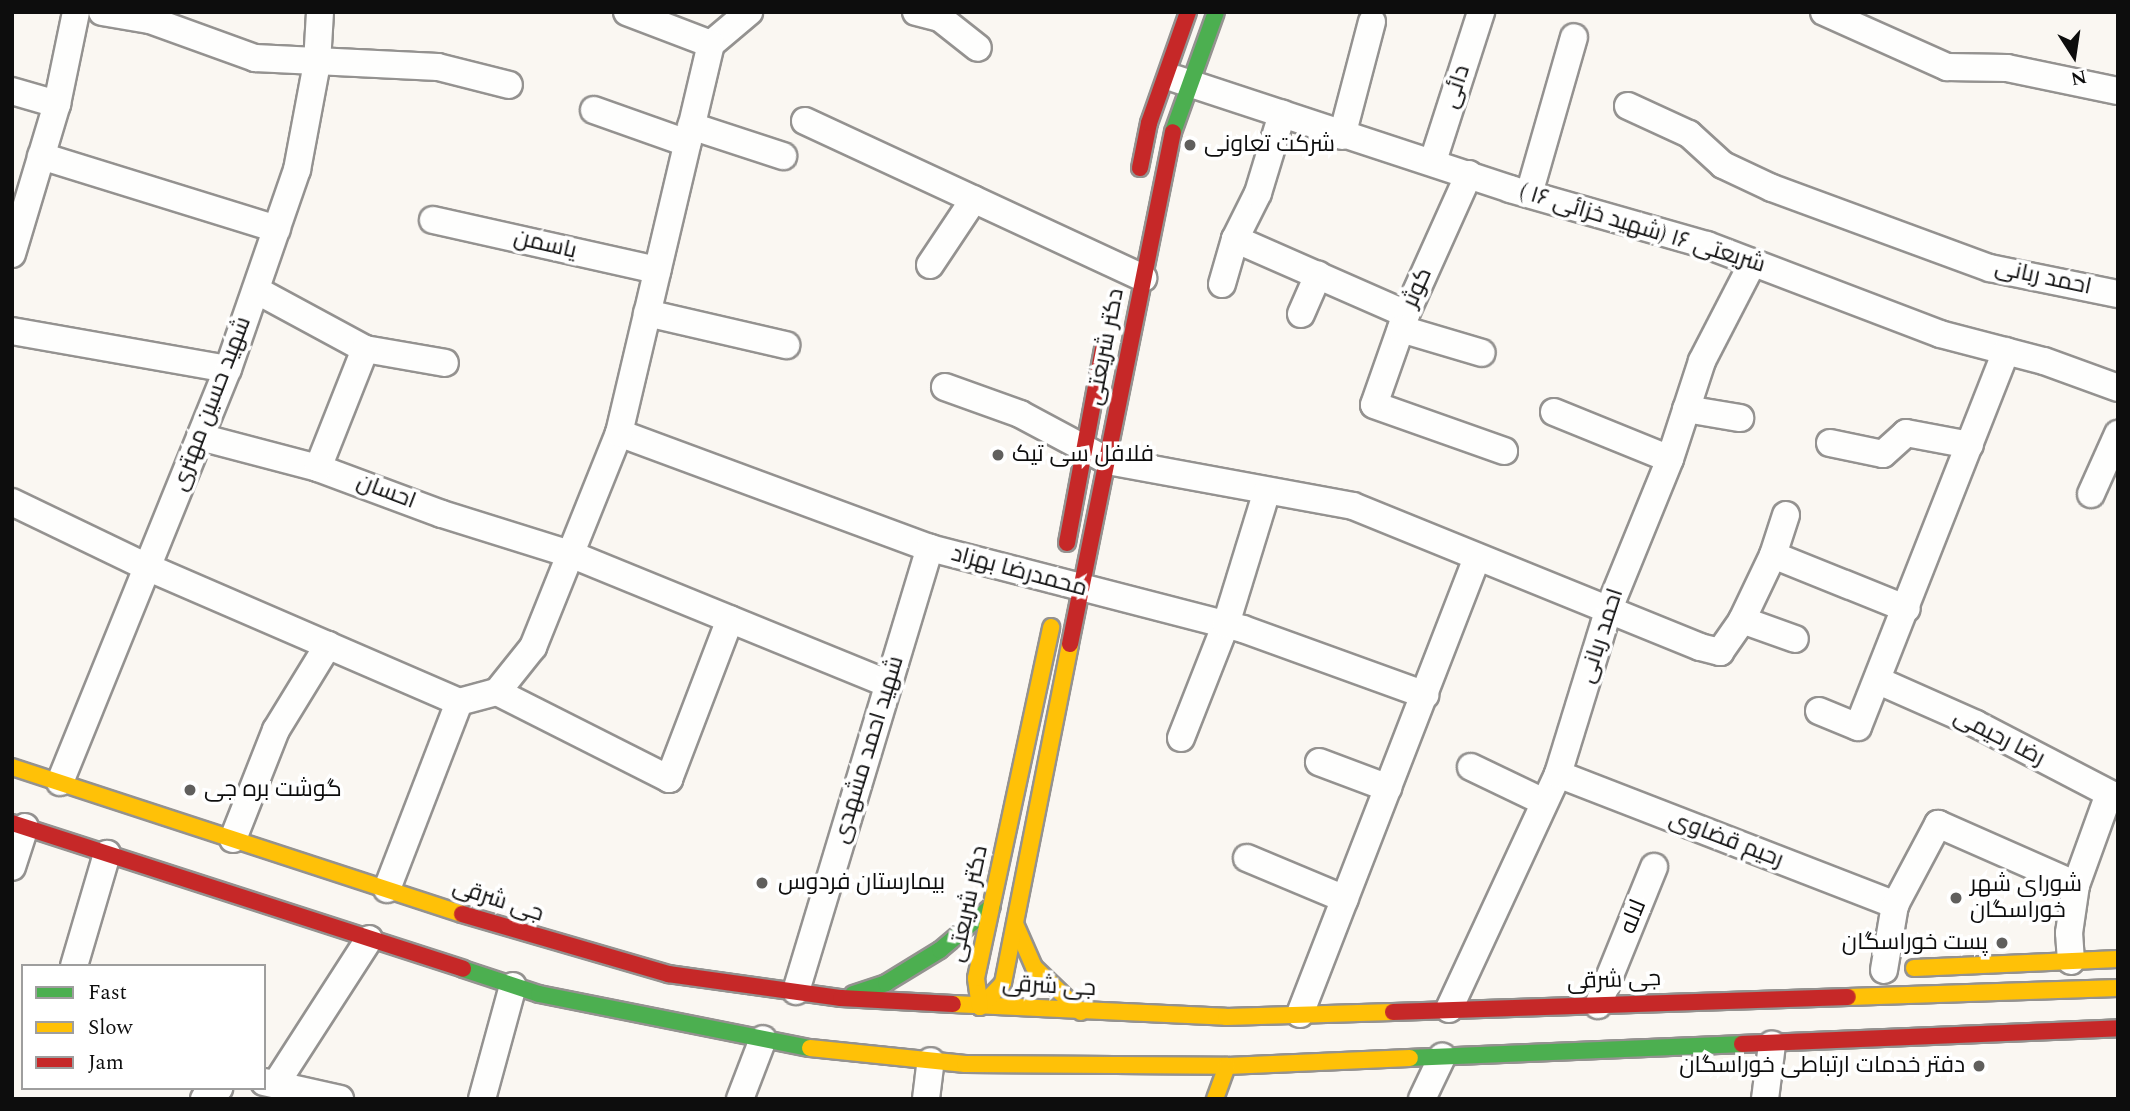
<!DOCTYPE html>
<meta charset="utf-8">
<style>
body{margin:0}
#map{position:relative;width:2130px;height:1111px;overflow:hidden;background:#faf7f2;font-family:Spectral,Cairo,serif}
div>[style]{position:absolute}
[style*='--x']{left:calc(var(--x)*1px);top:calc(var(--y)*1px);width:calc(var(--w)*1px);rotate:calc(var(--a)*1deg)}
.roads{filter:drop-shadow(2px 0 #949290) drop-shadow(-2px 0 #949290) drop-shadow(0 2px #949290) drop-shadow(0 -2px #949290)}
.street>*{height:26px;margin:-13px;padding:0 13px;transform-origin:13px;border-radius:13px;background:#fefefd}
.fast>*{height:16px;margin:-8px;padding:0 8px;transform-origin:8px;border-radius:8px;background:#4caf50}
.slow>*{height:16px;margin:-8px;padding:0 8px;transform-origin:8px;border-radius:8px;background:#ffc107}
.jam>*{height:16px;margin:-8px;padding:0 8px;transform-origin:8px;border-radius:8px;background:#c62828}
.dots>*{width:19px;height:19px;translate:-50% -50%;box-sizing:border-box;border:4px solid #fff;border-radius:50%}
span{translate:-50% -50%;white-space:nowrap;text-align:center;line-height:1.15;-webkit-text-stroke:7px #fff;paint-order:stroke}
.street-label{font-size:23px;color:#0d0d0d}
.poi-label{font-size:23px;color:#0d0d0d}
.left{translate:0 -50%;text-align:left}
.right{translate:-100% -50%;text-align:right}
.frame{position:absolute;inset:0;border:14px solid #0d0d0d;pointer-events:none}
.legend{position:absolute;left:21px;top:964px;width:245px;height:126px;box-sizing:border-box;background:#fff;border:2px solid #9e9e9e;margin:0;padding:9px 12px;list-style:none;font-size:21px;color:#0d0d0d}
.legend li{display:flex;align-items:center;gap:14px;height:35px}
.legend b{width:35px;border:2px solid #9e9e9e}
.north{position:absolute;left:2039px;top:21px;width:70px;height:70px;-webkit-text-stroke:5px #fff;paint-order:stroke;rotate:168deg;font-size:19px;font-weight:700;line-height:28px;text-align:center;color:#0d0d0d}
.north::after{content:'';display:block;margin:auto;width:24px;height:32px;background:#0d0d0d;clip-path:polygon(50% 0,100% 100%,50% 72%,0 100%)}
</style>
<div id="map">
<div class="roads">
<div class="street">
<div style="--x:102;--y:12;--w:49;--a:9.5"></div>
<div style="--x:150;--y:20;--w:112;--a:19.9"></div>
<div style="--x:255;--y:58;--w:183;--a:2.8"></div>
<div style="--x:438;--y:67;--w:73;--a:14.2"></div>
<div style="--x:627;--y:12;--w:90;--a:20.9"></div>
<div style="--x:711;--y:44;--w:50;--a:-40.1"></div>
<div style="--x:916;--y:12;--w:25;--a:14"></div>
<div style="--x:940;--y:18;--w:48;--a:38.3"></div>
<div style="--x:1824;--y:12;--w:135;--a:24.1"></div>
<div style="--x:1947;--y:67;--w:60;--a:1"></div>
<div style="--x:2007;--y:68;--w:113;--a:11.7"></div>
<div style="--x:1176;--y:79;--w:352;--a:18.2"></div>
<div style="--x:1510;--y:189;--w:205;--a:15.9"></div>
<div style="--x:1707;--y:245;--w:249;--a:20.9"></div>
<div style="--x:1940;--y:334;--w:107;--a:14.6"></div>
<div style="--x:2044;--y:361;--w:79;--a:20"></div>
<div style="--x:12;--y:91;--w:47;--a:16.1"></div>
<div style="--x:1628;--y:106;--w:67;--a:24.7"></div>
<div style="--x:1689;--y:134;--w:46;--a:42.4"></div>
<div style="--x:1723;--y:165;--w:54;--a:25.1"></div>
<div style="--x:1772;--y:188;--w:232;--a:20.2"></div>
<div style="--x:1990;--y:268;--w:131;--a:11.5"></div>
<div style="--x:594;--y:110;--w:99;--a:19.5"></div>
<div style="--x:805;--y:121;--w:373;--a:24.9"></div>
<div style="--x:691;--y:126;--w:97;--a:18.1"></div>
<div style="--x:1342;--y:136;--w:118;--a:-75.3"></div>
<div style="--x:41;--y:156;--w:247;--a:17.2"></div>
<div style="--x:1433;--y:161;--w:157;--a:-72.1"></div>
<div style="--x:1469;--y:174;--w:154;--a:114.2"></div>
<div style="--x:1406;--y:314;--w:96;--a:109.4"></div>
<div style="--x:1374;--y:405;--w:138;--a:19.5"></div>
<div style="--x:1529;--y:194;--w:163;--a:-74"></div>
<div style="--x:433;--y:220;--w:230;--a:12.6"></div>
<div style="--x:1235;--y:239;--w:187;--a:23.7"></div>
<div style="--x:12;--y:254;--w:157;--a:-73.3"></div>
<div style="--x:57;--y:104;--w:94;--a:-78.3"></div>
<div style="--x:930;--y:265;--w:79;--a:-56.3"></div>
<div style="--x:1222;--y:284;--w:47;--a:-73.9"></div>
<div style="--x:1235;--y:239;--w:51;--a:-63.4"></div>
<div style="--x:1258;--y:193;--w:83;--a:-73.1"></div>
<div style="--x:256;--y:290;--w:124;--a:28.4"></div>
<div style="--x:365;--y:349;--w:81;--a:9.9"></div>
<div style="--x:647;--y:313;--w:143;--a:13"></div>
<div style="--x:1301;--y:314;--w:43;--a:-66.4"></div>
<div style="--x:1401;--y:329;--w:84;--a:16.5"></div>
<div style="--x:12;--y:331;--w:219;--a:10"></div>
<div style="--x:945;--y:387;--w:80;--a:19.8"></div>
<div style="--x:1020;--y:414;--w:100;--a:28.1"></div>
<div style="--x:1108;--y:461;--w:249;--a:10.4"></div>
<div style="--x:1353;--y:506;--w:375;--a:22.1"></div>
<div style="--x:1700;--y:647;--w:21;--a:14"></div>
<div style="--x:1720;--y:652;--w:39;--a:-55"></div>
<div style="--x:1742;--y:620;--w:72;--a:-64.5"></div>
<div style="--x:1773;--y:555;--w:144;--a:21.9"></div>
<div style="--x:1686;--y:409;--w:55;--a:9.5"></div>
<div style="--x:1554;--y:412;--w:125;--a:22.1"></div>
<div style="--x:619;--y:433;--w:332;--a:20.3"></div>
<div style="--x:930;--y:548;--w:323;--a:14.5"></div>
<div style="--x:1243;--y:629;--w:194;--a:19.9"></div>
<div style="--x:200;--y:437;--w:122;--a:14.7"></div>
<div style="--x:318;--y:468;--w:132;--a:20.4"></div>
<div style="--x:442;--y:514;--w:134;--a:17.4"></div>
<div style="--x:570;--y:554;--w:344;--a:22.2"></div>
<div style="--x:1830;--y:443;--w:54;--a:11.7"></div>
<div style="--x:1883;--y:454;--w:31;--a:-42"></div>
<div style="--x:1906;--y:433;--w:65;--a:10.6"></div>
<div style="--x:318;--y:468;--w:128;--a:-68.4"></div>
<div style="--x:2091;--y:494;--w:66;--a:-65.8"></div>
<div style="--x:12;--y:502;--w:150;--a:25.7"></div>
<div style="--x:147;--y:567;--w:340;--a:23.4"></div>
<div style="--x:459;--y:702;--w:39;--a:-15"></div>
<div style="--x:497;--y:692;--w:58;--a:-51.3"></div>
<div style="--x:533;--y:647;--w:231;--a:-68.1"></div>
<div style="--x:619;--y:433;--w:400;--a:-76.7"></div>
<div style="--x:1773;--y:555;--w:42;--a:-72"></div>
<div style="--x:1742;--y:620;--w:56;--a:19.7"></div>
<div style="--x:1879;--y:681;--w:106;--a:23.9"></div>
<div style="--x:1976;--y:724;--w:160;--a:27.5"></div>
<div style="--x:497;--y:692;--w:193;--a:26.8"></div>
<div style="--x:669;--y:779;--w:171;--a:-69.1"></div>
<div style="--x:1819;--y:711;--w:42;--a:22.3"></div>
<div style="--x:1858;--y:727;--w:404;--a:-68.5"></div>
<div style="--x:1181;--y:738;--w:123;--a:-68.5"></div>
<div style="--x:1226;--y:624;--w:139;--a:-72.9"></div>
<div style="--x:1319;--y:762;--w:74;--a:20.6"></div>
<div style="--x:1471;--y:767;--w:81;--a:25.6"></div>
<div style="--x:1558;--y:774;--w:362;--a:21.2"></div>
<div style="--x:60;--y:782;--w:446;--a:-67.9"></div>
<div style="--x:228;--y:369;--w:211;--a:-70.9"></div>
<div style="--x:297;--y:170;--w:109;--a:-79.4"></div>
<div style="--x:317;--y:63;--w:51;--a:-86.6"></div>
<div style="--x:233;--y:839;--w:117;--a:-68.5"></div>
<div style="--x:276;--y:730;--w:100;--a:-58.5"></div>
<div style="--x:1247;--y:858;--w:106;--a:22.7"></div>
<div style="--x:12;--y:867;--w:42;--a:-72"></div>
<div style="--x:387;--y:889;--w:200;--a:-68.9"></div>
<div style="--x:2071;--y:961;--w:28;--a:-94"></div>
<div style="--x:2069;--y:933;--w:49;--a:-81.7"></div>
<div style="--x:2076;--y:885;--w:97;--a:-70.1"></div>
<div style="--x:74;--y:966;--w:117;--a:-73.6"></div>
<div style="--x:1884;--y:970;--w:66;--a:-80.4"></div>
<div style="--x:1895;--y:905;--w:92;--a:-62"></div>
<div style="--x:1938;--y:824;--w:151;--a:23.8"></div>
<div style="--x:796;--y:991;--w:463;--a:-73.2"></div>
<div style="--x:1598;--y:1005;--w:149;--a:-67.9"></div>
<div style="--x:1449;--y:1009;--w:259;--a:-65.1"></div>
<div style="--x:1558;--y:774;--w:170;--a:-72.9"></div>
<div style="--x:1608;--y:611;--w:164;--a:-67.8"></div>
<div style="--x:1670;--y:459;--w:103;--a:-71.9"></div>
<div style="--x:1702;--y:361;--w:111;--a:-62.7"></div>
<div style="--x:1300;--y:1014;--w:490;--a:-68.8"></div>
<div style="--x:264;--y:1082;--w:78;--a:12.6"></div>
<div style="--x:277;--y:1082;--w:170;--a:-57.2"></div>
<div style="--x:204;--y:1099;--w:8;--a:-60"></div>
<div style="--x:208;--y:1092;--w:12;--a:-20"></div>
<div style="--x:482;--y:1099;--w:117;--a:-74.7"></div>
<div style="--x:740;--y:1099;--w:64;--a:-69"></div>
<div style="--x:926;--y:1099;--w:38;--a:-83"></div>
<div style="--x:1422;--y:1099;--w:47;--a:-64.5"></div>
<div style="--x:1765;--y:1099;--w:55;--a:-82.7"></div>
</div>
<div class="fast">
<div style="--x:1173;--y:132;--w:127;--a:-70.3"></div>
<div style="--x:463;--y:969;--w:80;--a:18.2"></div>
<div style="--x:539;--y:994;--w:276;--a:11.3"></div>
<div style="--x:853;--y:994;--w:35;--a:-18"></div>
<div style="--x:886;--y:983;--w:63;--a:-31.4"></div>
<div style="--x:940;--y:950;--w:68;--a:-40.2"></div>
<div style="--x:1410;--y:1058;--w:332;--a:-2.4"></div>
</div>
<div class="slow">
<div style="--x:12;--y:767;--w:473;--a:18.1"></div>
<div style="--x:1016;--y:926;--w:45;--a:66.3"></div>
<div style="--x:1034;--y:967;--w:65;--a:43.8"></div>
<div style="--x:1914;--y:968;--w:204;--a:-2.5"></div>
<div style="--x:1848;--y:997;--w:270;--a:-1.9"></div>
<div style="--x:953;--y:1004;--w:273;--a:2.7"></div>
<div style="--x:1226;--y:1017;--w:167;--a:-1.7"></div>
<div style="--x:980;--y:1007;--w:33;--a:-46"></div>
<div style="--x:1003;--y:983;--w:346;--a:-78.8"></div>
<div style="--x:980;--y:1007;--w:29;--a:-98"></div>
<div style="--x:976;--y:978;--w:359;--a:-77.9"></div>
<div style="--x:810;--y:1048;--w:156;--a:5.9"></div>
<div style="--x:965;--y:1064;--w:262;--a:0.4"></div>
<div style="--x:1227;--y:1066;--w:183;--a:-2.5"></div>
<div style="--x:1215;--y:1099;--w:35;--a:-70"></div>
</div>
<div class="jam">
<div style="--x:1140;--y:168;--w:46;--a:-78.7"></div>
<div style="--x:1149;--y:123;--w:118;--a:-70.6"></div>
<div style="--x:1067;--y:543;--w:197;--a:-79.5"></div>
<div style="--x:1070;--y:644;--w:522;--a:-78.63"></div>
<div style="--x:12;--y:823;--w:474;--a:17.9"></div>
<div style="--x:462;--y:914;--w:215;--a:16.2"></div>
<div style="--x:668;--y:974;--w:175;--a:7.9"></div>
<div style="--x:841;--y:998;--w:112;--a:3.1"></div>
<div style="--x:1393;--y:1012;--w:455;--a:-1.9"></div>
<div style="--x:1742;--y:1044;--w:376;--a:-2.4"></div>
</div>
</div>
<div class="dots">
<div style="left:1190px;top:145px;background:#605f5d"></div>
<div style="left:998px;top:455px;background:#605f5d"></div>
<div style="left:190px;top:790px;background:#605f5d"></div>
<div style="left:762px;top:883px;background:#605f5d"></div>
<div style="left:1956px;top:898px;background:#605f5d"></div>
<div style="left:2002px;top:943px;background:#605f5d"></div>
<div style="left:1979px;top:1066px;background:#605f5d"></div>
</div>
<div class="street-label">
<span style="left:1457px;top:87px;rotate:-72deg">دائی</span>
<span style="left:1642px;top:229px;rotate:17deg">شریعتی ۱۶ (شهید خزائی ۱۶ )</span>
<span style="left:545px;top:245px;rotate:13deg">یاسمن</span>
<span style="left:2043px;top:278px;rotate:12deg">احمد ربانی</span>
<span style="left:1418px;top:288px;rotate:-66deg">کوثر</span>
<span style="left:1106px;top:347px;rotate:-79deg">دکتر شریعتی</span>
<span style="left:212px;top:404px;rotate:-69deg">شهید حسین مهتری</span>
<span style="left:386px;top:492px;rotate:21deg">احسان</span>
<span style="left:1019px;top:572px;rotate:15deg">محمدرضا بهزاد</span>
<span style="left:1602px;top:636px;rotate:-72deg">احمد ربانی</span>
<span style="left:1999px;top:738px;rotate:27deg">رضا رحیمی</span>
<span style="left:869px;top:750px;rotate:-73deg">شهید احمد مشهدی</span>
<span style="left:1726px;top:840px;rotate:21deg">رحیم قضاوی</span>
<span style="left:498px;top:901px;rotate:18deg">جی شرقی</span>
<span style="left:969px;top:904px;rotate:-78deg">دکتر شریعتی</span>
<span style="left:1634px;top:917px;rotate:-68deg">لاله</span>
<span style="left:1614px;top:981px;rotate:-2deg">جی شرقی</span>
<span style="left:1049px;top:987px;rotate:3deg">جی شرقی</span>
</div>
<div class="poi-label">
<span class="left" style="left:1204px;top:145px">شرکت تعاونی</span>
<span class="left" style="left:1012px;top:455px">فلافل سی تیک</span>
<span class="left" style="left:204px;top:790px">گوشت بره جی</span>
<span class="left" style="left:778px;top:883px">بیمارستان فردوس</span>
<span class="left" style="left:1970px;top:898px">شورای شهر<br>خوراسگان</span>
<span class="right" style="left:1988px;top:943px">پست خوراسگان</span>
<span class="right" style="left:1965px;top:1066px">دفتر خدمات ارتباطی خوراسگان</span>
</div>
<div class="frame"></div>
<ul class="legend">
<li><b style="height:9px;background:#4caf50"></b>Fast</li>
<li><b style="height:9px;background:#ffc107"></b>Slow</li>
<li><b style="height:9px;background:#c62828"></b>Jam</li>
</ul>
<div class="north">N</div>
</div>
